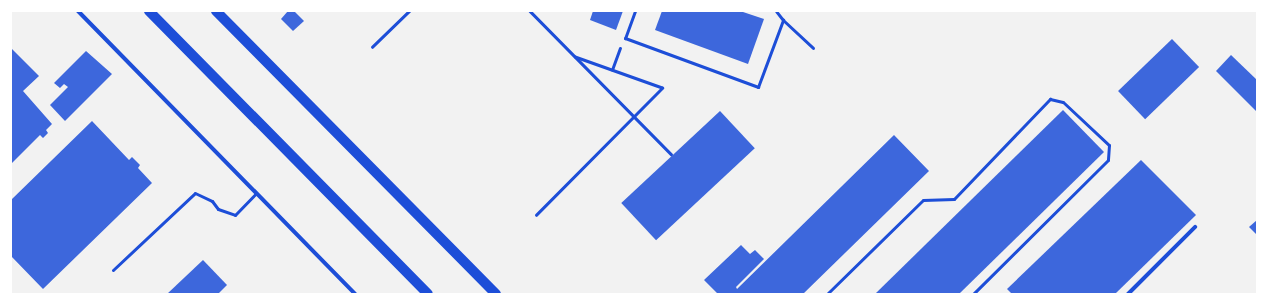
<!DOCTYPE html>
<style>
body{margin:0}
#map{position:relative;width:1268px;height:305px;overflow:hidden;background:#f2f2f2;font-family:"DM Sans",sans-serif}
div>[style]{position:absolute}
[style*='--x']{left:calc(var(--x)*1px);top:calc(var(--y)*1px);width:calc(var(--w)*1px);rotate:calc(var(--a)*1deg)}
.building>*{inset:0;background:#3d67dc;transform-origin:0 0}
.path>*{height:2.5px;margin:-1.25px;padding:0 1.25px;transform-origin:1.25px;border-radius:1.25px;background:#1d4ed8}
.service>*{height:3px;margin:-1.5px;padding:0 1.5px;transform-origin:1.5px;border-radius:1.5px;background:#1d4ed8}
.minor>*{height:4px;margin:-2px;padding:0 2px;transform-origin:2px;border-radius:2px;background:#1d4ed8}
.primary>*{height:10px;margin:-5px;padding:0 5px;transform-origin:5px;border-radius:5px;background:#1d4ed8}
span{translate:-50% -50%;white-space:nowrap;text-align:center;line-height:1.15;-webkit-text-stroke:3px #fff;paint-order:stroke}
.frame{position:absolute;inset:0;border:12px solid #fff;pointer-events:none}
</style>
<div id="map">
<div class="building">
<div style="clip-path:polygon(288px 11px,294px 11px,304px 21px,293px 31px,281px 19px)"></div>
<div style="clip-path:polygon(593px 11px,623px 11px,616px 30px,590px 20px)"></div>
<div style="clip-path:polygon(662px 11px,740px 11px,764px 19px,748px 64px,655px 30px)"></div>
<div style="left:1172px;top:39px;width:39px;height:75px;rotate:46deg"></div>
<div style="clip-path:polygon(11px 48px,39px 76px,23px 91px,52px 124px,46px 130px,48px 133px,43px 138px,40px 135px,11px 164px)"></div>
<div style="clip-path:polygon(86px 51px,112px 74px,65px 121px,50px 105px,68px 87px,64px 84px,60px 88px,54px 83px)"></div>
<div style="clip-path:polygon(1231px 55px,1257px 80px,1257px 112px,1216px 71px)"></div>
<div style="clip-path:polygon(1063px 110px,1104px 152px,959px 294px,875px 294px)"></div>
<div style="left:720px;top:111px;width:51px;height:135px;rotate:47deg"></div>
<div style="clip-path:polygon(92px 121px,129px 160px,132px 157px,140px 165px,138px 168px,152px 183px,43px 289px,11px 256px,11px 200px)"></div>
<div style="clip-path:polygon(894px 135px,929px 171px,803px 294px,718px 294px,704px 280px,741px 245px,750px 254px,755px 250px,764px 259px,736px 287px,737px 289px)"></div>
<div style="clip-path:polygon(1141px 160px,1196px 215px,1115px 294px,1012px 294px,1007px 289px)"></div>
<div style="clip-path:polygon(1257px 220px,1257px 235px,1249px 227px)"></div>
<div style="clip-path:polygon(203px 260px,227px 285px,218px 294px,167px 294px)"></div>
</div>
<div class="path">
<div style="--x:530;--y:11;--w:201;--a:45.4"></div>
<div style="--x:372;--y:47;--w:52;--a:-44.2"></div>
<div style="--x:612;--y:70;--w:23;--a:-70"></div>
<div style="--x:536;--y:215;--w:179;--a:-45.2"></div>
<div style="--x:662;--y:88;--w:92;--a:-160.4"></div>
</div>
<div class="service">
<div style="--x:635;--y:11;--w:29;--a:110"></div>
<div style="--x:625;--y:38;--w:142;--a:20.2"></div>
<div style="--x:758;--y:87;--w:72;--a:-69.5"></div>
<div style="--x:783;--y:20;--w:11;--a:-128"></div>
<div style="--x:783;--y:20;--w:41;--a:43"></div>
<div style="--x:113;--y:270;--w:112;--a:-43.2"></div>
<div style="--x:195;--y:193;--w:19;--a:25"></div>
<div style="--x:212;--y:201;--w:10;--a:53"></div>
<div style="--x:218;--y:209;--w:18;--a:19"></div>
<div style="--x:235;--y:215;--w:30;--a:-46"></div>
<div style="--x:827;--y:294;--w:134;--a:-44.4"></div>
<div style="--x:923;--y:200;--w:31;--a:-2"></div>
<div style="--x:954;--y:199;--w:139;--a:-46.2"></div>
<div style="--x:1050;--y:99;--w:13;--a:13"></div>
<div style="--x:1063;--y:102;--w:63;--a:43.1"></div>
<div style="--x:1109;--y:145;--w:15;--a:94"></div>
<div style="--x:1108;--y:160;--w:190;--a:135.2"></div>
</div>
<div class="minor">
<div style="--x:78;--y:11;--w:396;--a:45.6"></div>
<div style="--x:1128;--y:294;--w:95;--a:-45"></div>
</div>
<div class="primary">
<div style="--x:149;--y:11;--w:397;--a:45.4"></div>
<div style="--x:216;--y:11;--w:398;--a:45.3"></div>
</div>
<div class="frame"></div>
</div>
